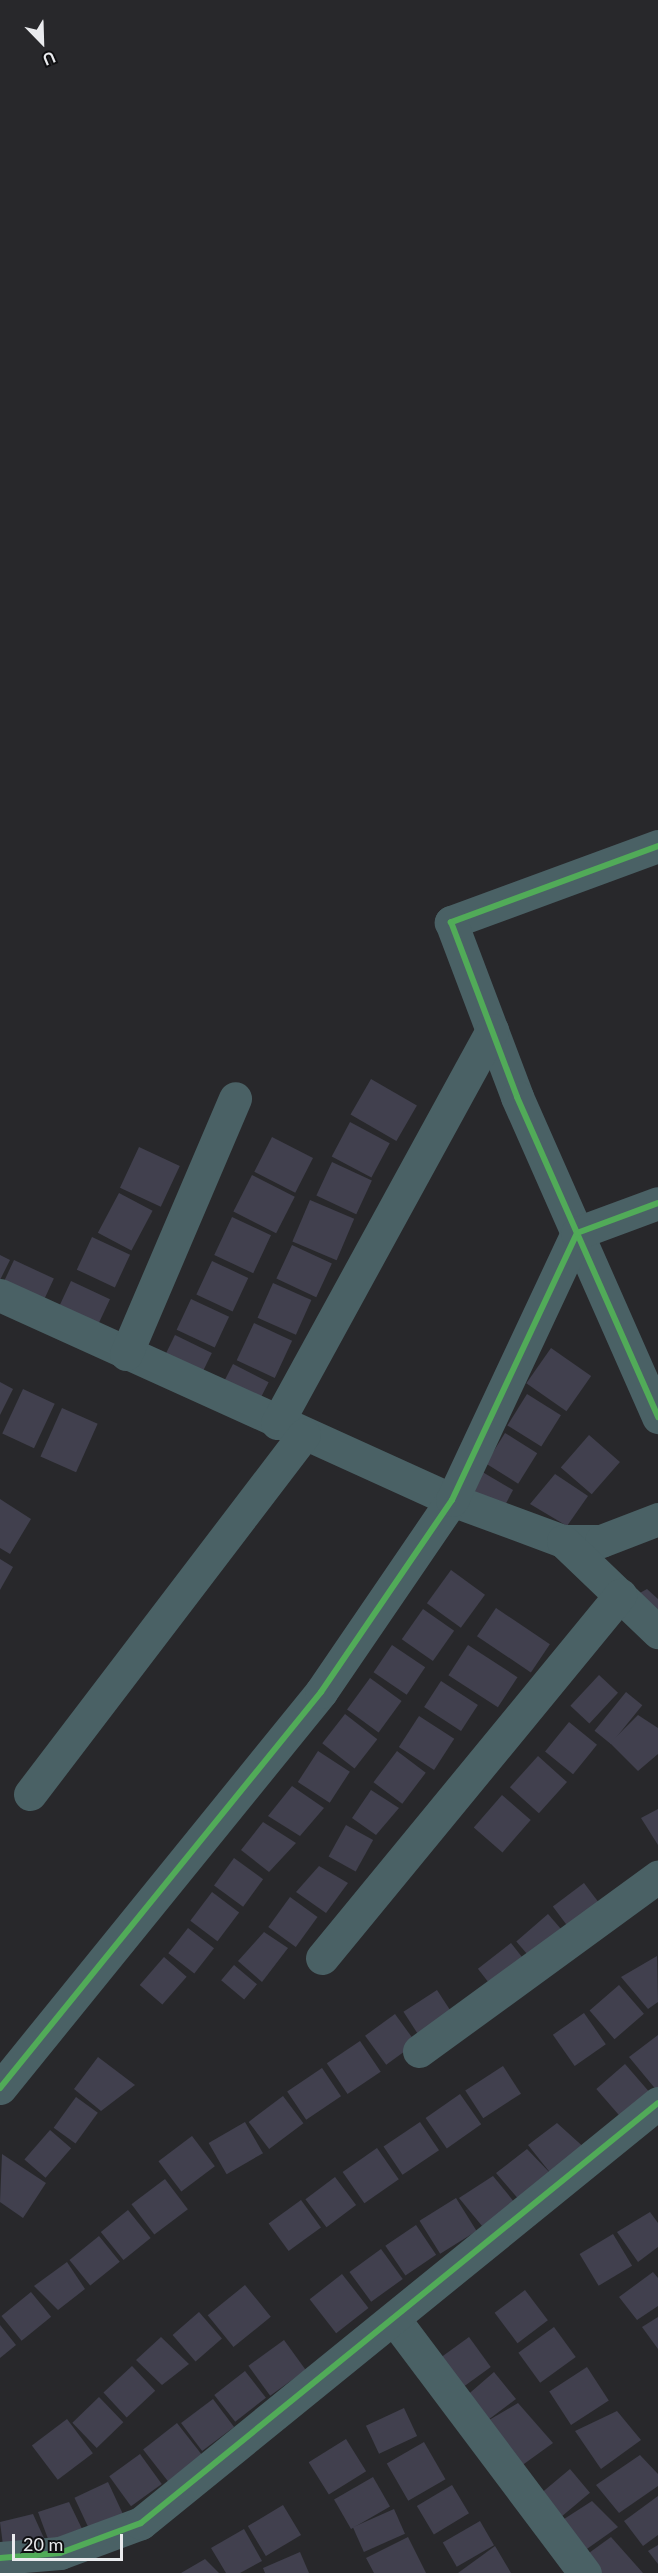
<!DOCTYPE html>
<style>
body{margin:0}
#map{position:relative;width:658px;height:2573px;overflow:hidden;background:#28282b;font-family:Lato,sans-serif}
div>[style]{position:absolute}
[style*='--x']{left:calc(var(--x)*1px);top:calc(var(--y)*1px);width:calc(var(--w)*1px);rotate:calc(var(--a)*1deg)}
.building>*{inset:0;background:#41404e;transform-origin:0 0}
.minor>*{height:33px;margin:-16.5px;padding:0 16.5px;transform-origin:16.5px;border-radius:16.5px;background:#4a6165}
.cycleway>*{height:6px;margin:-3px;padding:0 3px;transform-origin:3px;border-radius:3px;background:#51ab58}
span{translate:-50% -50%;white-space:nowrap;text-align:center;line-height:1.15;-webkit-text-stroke:4.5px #101012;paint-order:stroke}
.north{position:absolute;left:12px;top:12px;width:60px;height:60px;-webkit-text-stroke:4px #101012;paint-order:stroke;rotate:157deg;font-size:16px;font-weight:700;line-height:24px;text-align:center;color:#eaebee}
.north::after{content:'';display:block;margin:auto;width:21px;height:27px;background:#eaebee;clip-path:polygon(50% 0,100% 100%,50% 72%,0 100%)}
.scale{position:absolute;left:12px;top:2534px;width:111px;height:27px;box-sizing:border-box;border:3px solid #eaebee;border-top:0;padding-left:8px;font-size:18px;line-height:21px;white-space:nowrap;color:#eaebee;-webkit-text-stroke:4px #101012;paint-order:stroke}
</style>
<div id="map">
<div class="building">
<div style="left:371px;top:1079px;width:53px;height:41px;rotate:30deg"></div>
<div style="left:350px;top:1122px;width:45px;height:39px;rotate:28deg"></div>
<div style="left:272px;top:1137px;width:46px;height:39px;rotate:27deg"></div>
<div style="left:139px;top:1147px;width:45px;height:45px;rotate:25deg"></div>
<div style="left:332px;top:1162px;width:44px;height:37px;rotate:25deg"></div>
<div style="left:252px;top:1175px;width:48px;height:41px;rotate:27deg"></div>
<div style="left:119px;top:1193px;width:38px;height:45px;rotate:28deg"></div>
<div style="left:310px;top:1200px;width:48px;height:45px;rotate:23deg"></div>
<div style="left:232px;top:1217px;width:43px;height:42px;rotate:25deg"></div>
<div style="left:92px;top:1237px;width:42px;height:36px;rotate:25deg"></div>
<div style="left:292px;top:1245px;width:44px;height:37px;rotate:25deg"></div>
<div style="clip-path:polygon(0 1255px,10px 1260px,0 1280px)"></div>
<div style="left:14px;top:1260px;width:44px;height:33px;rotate:25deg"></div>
<div style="left:212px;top:1261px;width:40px;height:37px;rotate:25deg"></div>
<div style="left:71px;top:1281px;width:43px;height:38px;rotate:25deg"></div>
<div style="left:273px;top:1283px;width:42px;height:38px;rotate:24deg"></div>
<div style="left:191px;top:1299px;width:42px;height:34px;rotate:25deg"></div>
<div style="left:254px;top:1323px;width:42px;height:41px;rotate:25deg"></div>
<div style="left:175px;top:1335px;width:41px;height:31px;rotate:26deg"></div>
<div style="left:551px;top:1348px;width:49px;height:43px;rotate:35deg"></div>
<div style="left:233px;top:1364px;width:40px;height:32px;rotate:27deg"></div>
<div style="clip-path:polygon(0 1382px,13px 1389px,0 1415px)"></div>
<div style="left:23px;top:1389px;width:35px;height:49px;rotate:25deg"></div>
<div style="left:527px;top:1394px;width:40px;height:37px;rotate:32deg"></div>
<div style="left:62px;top:1408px;width:39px;height:53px;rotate:24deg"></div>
<div style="left:505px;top:1433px;width:38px;height:36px;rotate:32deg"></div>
<div style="left:589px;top:1435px;width:41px;height:43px;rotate:41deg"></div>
<div style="clip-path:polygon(479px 1470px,513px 1490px,501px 1513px,460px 1499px)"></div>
<div style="clip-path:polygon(555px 1474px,588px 1496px,567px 1526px,530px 1504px)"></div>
<div style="clip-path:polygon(0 1499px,31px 1519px,10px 1554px,0 1548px)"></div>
<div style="clip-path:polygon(0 1559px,13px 1567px,0 1590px)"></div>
<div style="left:451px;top:1570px;width:42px;height:41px;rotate:36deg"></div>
<div style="clip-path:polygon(647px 1589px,658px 1599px,658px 1627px,629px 1599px)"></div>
<div style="left:496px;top:1608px;width:65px;height:34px;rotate:34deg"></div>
<div style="left:423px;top:1609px;width:38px;height:37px;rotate:35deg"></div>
<div style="left:392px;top:1645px;width:40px;height:33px;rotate:34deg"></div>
<div style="left:468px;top:1645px;width:59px;height:36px;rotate:33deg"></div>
<div style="left:599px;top:1675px;width:26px;height:42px;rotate:43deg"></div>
<div style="left:370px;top:1678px;width:39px;height:39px;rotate:36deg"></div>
<div style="left:441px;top:1681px;width:44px;height:31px;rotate:33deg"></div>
<div style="left:626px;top:1692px;width:21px;height:50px;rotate:39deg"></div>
<div style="left:345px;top:1714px;width:41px;height:37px;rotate:38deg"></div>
<div style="clip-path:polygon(638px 1715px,658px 1728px,658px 1754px,638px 1771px,610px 1743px)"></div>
<div style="left:419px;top:1716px;width:42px;height:37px;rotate:33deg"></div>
<div style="left:569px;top:1722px;width:36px;height:38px;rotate:39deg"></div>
<div style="left:318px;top:1751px;width:38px;height:37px;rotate:33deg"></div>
<div style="left:397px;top:1751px;width:36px;height:39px;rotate:37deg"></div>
<div style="left:538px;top:1756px;width:39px;height:42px;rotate:42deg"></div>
<div style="clip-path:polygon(292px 1786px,324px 1808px,300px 1836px,268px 1816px)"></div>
<div style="clip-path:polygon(371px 1790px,399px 1808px,376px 1835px,352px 1818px)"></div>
<div style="left:502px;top:1795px;width:38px;height:43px;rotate:41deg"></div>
<div style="clip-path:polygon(658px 1809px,658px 1845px,641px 1818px)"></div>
<div style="clip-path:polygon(263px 1822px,296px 1843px,269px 1872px,241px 1850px)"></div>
<div style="left:346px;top:1825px;width:31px;height:36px;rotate:29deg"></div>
<div style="left:234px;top:1858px;width:36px;height:34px;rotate:36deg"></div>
<div style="clip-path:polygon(319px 1866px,348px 1883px,326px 1913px,296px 1892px)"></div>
<div style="left:584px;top:1883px;width:35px;height:39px;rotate:53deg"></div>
<div style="left:212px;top:1892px;width:34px;height:36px;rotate:37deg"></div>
<div style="left:290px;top:1897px;width:34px;height:37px;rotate:36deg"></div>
<div style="left:548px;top:1914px;width:30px;height:42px;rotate:49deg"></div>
<div style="left:188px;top:1928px;width:33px;height:32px;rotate:38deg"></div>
<div style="clip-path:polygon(264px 1932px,288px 1948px,262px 1982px,238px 1961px)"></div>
<div style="left:511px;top:1943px;width:29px;height:42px;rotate:52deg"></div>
<div style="clip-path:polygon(657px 1956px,658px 2002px,648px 2009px,621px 1977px)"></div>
<div style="left:164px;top:1957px;width:30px;height:37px;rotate:41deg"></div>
<div style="left:234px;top:1965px;width:30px;height:20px;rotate:40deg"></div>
<div style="left:619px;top:1985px;width:38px;height:39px;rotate:49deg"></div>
<div style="left:437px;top:1990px;width:35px;height:40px;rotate:57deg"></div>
<div style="left:584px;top:2013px;width:38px;height:38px;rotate:55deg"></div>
<div style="left:395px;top:2014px;width:36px;height:37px;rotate:54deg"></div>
<div style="clip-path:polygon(658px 2035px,658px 2092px,629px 2057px)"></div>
<div style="left:360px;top:2041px;width:37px;height:40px;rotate:56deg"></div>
<div style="clip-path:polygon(98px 2057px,135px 2085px,101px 2111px,74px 2089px)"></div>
<div style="left:625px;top:2064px;width:45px;height:38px;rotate:49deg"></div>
<div style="left:503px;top:2066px;width:33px;height:45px;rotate:57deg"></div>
<div style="left:322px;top:2068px;width:34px;height:42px;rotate:56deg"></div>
<div style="left:460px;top:2094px;width:37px;height:42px;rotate:55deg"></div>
<div style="left:283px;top:2096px;width:34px;height:43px;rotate:53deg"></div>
<div style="left:76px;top:2097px;width:27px;height:38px;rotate:36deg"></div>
<div style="left:245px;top:2122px;width:36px;height:42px;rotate:60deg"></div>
<div style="left:420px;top:2122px;width:34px;height:44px;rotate:56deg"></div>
<div style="clip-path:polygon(557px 2123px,588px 2151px,521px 2202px,496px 2173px,527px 2149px,552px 2175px,528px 2145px)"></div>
<div style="left:50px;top:2130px;width:28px;height:39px;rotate:41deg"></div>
<div style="left:192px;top:2136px;width:38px;height:42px;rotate:53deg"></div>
<div style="left:377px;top:2148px;width:38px;height:42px;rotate:55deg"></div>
<div style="clip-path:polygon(2px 2154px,46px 2183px,23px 2218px,0 2202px)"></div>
<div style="clip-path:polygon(493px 2176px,515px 2203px,482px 2226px,459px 2198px)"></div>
<div style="left:335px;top:2177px;width:35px;height:37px;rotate:53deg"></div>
<div style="left:165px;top:2179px;width:38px;height:42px;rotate:53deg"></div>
<div style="left:456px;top:2198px;width:39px;height:43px;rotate:58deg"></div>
<div style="left:301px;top:2200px;width:34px;height:40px;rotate:54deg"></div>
<div style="left:128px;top:2210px;width:36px;height:35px;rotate:51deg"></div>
<div style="clip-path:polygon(650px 2212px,658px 2223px,658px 2247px,638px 2262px,617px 2232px)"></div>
<div style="left:416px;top:2225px;width:36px;height:37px;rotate:56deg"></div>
<div style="left:613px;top:2234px;width:37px;height:39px;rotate:59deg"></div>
<div style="left:99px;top:2236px;width:33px;height:38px;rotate:51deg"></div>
<div style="left:381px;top:2249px;width:37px;height:39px;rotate:54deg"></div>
<div style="clip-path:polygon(67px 2262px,85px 2289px,58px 2310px,34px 2286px)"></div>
<div style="clip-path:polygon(653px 2272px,658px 2278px,658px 2306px,637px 2320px,619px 2297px)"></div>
<div style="left:342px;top:2274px;width:43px;height:41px;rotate:52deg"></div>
<div style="left:245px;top:2285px;width:41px;height:48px;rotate:51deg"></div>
<div style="left:525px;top:2290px;width:38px;height:38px;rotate:53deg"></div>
<div style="left:31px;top:2292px;width:32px;height:38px;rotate:51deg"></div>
<div style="left:199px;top:2312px;width:35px;height:35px;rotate:49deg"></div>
<div style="clip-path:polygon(658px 2317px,658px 2349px,642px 2327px)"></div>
<div style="clip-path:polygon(0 2325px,16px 2345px,0 2358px)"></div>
<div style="left:554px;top:2327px;width:37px;height:44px;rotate:54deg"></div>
<div style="clip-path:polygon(161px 2337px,189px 2364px,162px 2385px,136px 2360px)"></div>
<div style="left:469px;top:2337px;width:37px;height:43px;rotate:54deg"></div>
<div style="left:284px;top:2340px;width:37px;height:44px;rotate:54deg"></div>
<div style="left:132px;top:2366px;width:34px;height:39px;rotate:47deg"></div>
<div style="left:587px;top:2367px;width:40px;height:45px;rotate:57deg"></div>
<div style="left:245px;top:2371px;width:34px;height:39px;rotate:52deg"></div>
<div style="clip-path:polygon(494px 2372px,516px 2399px,484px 2423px,518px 2403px,553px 2443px,517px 2469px,464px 2398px)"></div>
<div style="left:99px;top:2397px;width:35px;height:37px;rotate:46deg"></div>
<div style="left:213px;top:2399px;width:35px;height:40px;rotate:53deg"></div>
<div style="left:404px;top:2408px;width:31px;height:42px;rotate:65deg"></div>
<div style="clip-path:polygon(617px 2411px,641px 2440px,601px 2469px,575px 2431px)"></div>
<div style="left:67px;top:2419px;width:43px;height:44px;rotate:53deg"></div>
<div style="left:177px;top:2423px;width:41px;height:43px;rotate:52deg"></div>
<div style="left:346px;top:2439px;width:38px;height:44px;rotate:58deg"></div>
<div style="left:424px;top:2442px;width:43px;height:43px;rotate:60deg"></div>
<div style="left:140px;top:2454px;width:37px;height:38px;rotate:54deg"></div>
<div style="clip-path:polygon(640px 2455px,658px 2474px,658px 2486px,619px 2513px,596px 2485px)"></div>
<div style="left:570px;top:2469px;width:31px;height:37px;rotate:50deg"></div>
<div style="left:373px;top:2477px;width:34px;height:45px;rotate:60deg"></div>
<div style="left:108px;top:2482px;width:38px;height:37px;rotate:65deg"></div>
<div style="left:452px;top:2485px;width:33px;height:41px;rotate:59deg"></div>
<div style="clip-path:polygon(658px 2496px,658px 2535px,643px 2546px,624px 2521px)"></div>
<div style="clip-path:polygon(592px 2501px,618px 2527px,584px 2551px,561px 2521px)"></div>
<div style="clip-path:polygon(69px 2502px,85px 2535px,51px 2547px,38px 2512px)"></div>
<div style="left:283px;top:2505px;width:35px;height:41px;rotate:59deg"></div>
<div style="left:394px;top:2509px;width:27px;height:45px;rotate:66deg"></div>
<div style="clip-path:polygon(33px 2514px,48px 2547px,4px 2553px,0 2522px)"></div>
<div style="left:480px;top:2521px;width:28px;height:43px;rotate:60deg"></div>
<div style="clip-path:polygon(244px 2529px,262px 2561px,240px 2573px,226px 2573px,211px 2548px)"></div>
<div style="clip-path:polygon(408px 2537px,426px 2573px,374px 2573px,366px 2558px)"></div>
<div style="clip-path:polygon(611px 2537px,643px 2573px,595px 2573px,582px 2558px)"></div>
<div style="clip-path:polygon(658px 2545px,658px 2564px,648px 2551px)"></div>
<div style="clip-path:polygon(495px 2546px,511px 2573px,458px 2573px)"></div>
<div style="clip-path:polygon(300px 2552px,309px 2573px,265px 2573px,263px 2568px)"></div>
<div style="clip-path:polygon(205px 2559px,219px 2573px,181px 2573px)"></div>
</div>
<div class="minor">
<div style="--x:658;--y:846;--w:221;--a:159.8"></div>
<div style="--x:451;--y:922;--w:187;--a:69.3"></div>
<div style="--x:517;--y:1097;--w:350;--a:66.2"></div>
<div style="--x:0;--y:1295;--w:496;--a:24.4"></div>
<div style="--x:452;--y:1500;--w:118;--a:20.3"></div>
<div style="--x:563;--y:1541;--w:38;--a:0"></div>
<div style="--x:601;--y:1541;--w:61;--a:-21.1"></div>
<div style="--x:126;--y:1354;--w:278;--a:-66.9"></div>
<div style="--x:277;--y:1423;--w:448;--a:-61.3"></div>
<div style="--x:563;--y:1541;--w:132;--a:43.8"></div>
<div style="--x:30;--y:1794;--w:452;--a:-52.7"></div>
<div style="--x:322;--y:1958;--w:470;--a:-50.6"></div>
<div style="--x:419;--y:2051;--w:296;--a:-36.1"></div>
<div style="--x:0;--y:2088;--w:510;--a:-50.97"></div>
<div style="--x:321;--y:1692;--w:232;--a:-55.7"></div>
<div style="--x:452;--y:1500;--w:295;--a:-64.9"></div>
<div style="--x:577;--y:1233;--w:86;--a:-20.3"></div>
<div style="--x:394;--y:2319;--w:318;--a:53.1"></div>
<div style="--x:0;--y:2558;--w:60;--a:-4.8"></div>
<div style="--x:60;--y:2553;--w:86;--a:-20.3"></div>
<div style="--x:141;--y:2523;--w:666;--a:-39.09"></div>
</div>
<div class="cycleway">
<div style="--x:658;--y:846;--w:221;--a:159.8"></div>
<div style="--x:451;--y:922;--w:187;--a:69.3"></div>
<div style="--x:517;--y:1097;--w:350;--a:66.2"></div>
<div style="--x:0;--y:2088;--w:510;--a:-50.97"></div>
<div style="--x:321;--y:1692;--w:232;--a:-55.7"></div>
<div style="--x:452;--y:1500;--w:295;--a:-64.9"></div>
<div style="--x:577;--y:1233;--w:86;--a:-20.3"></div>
<div style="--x:0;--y:2558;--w:60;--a:-4.8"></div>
<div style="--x:60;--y:2553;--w:86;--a:-20.3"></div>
<div style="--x:141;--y:2523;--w:666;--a:-39.09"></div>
</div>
<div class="north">U</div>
<div class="scale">20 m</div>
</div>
